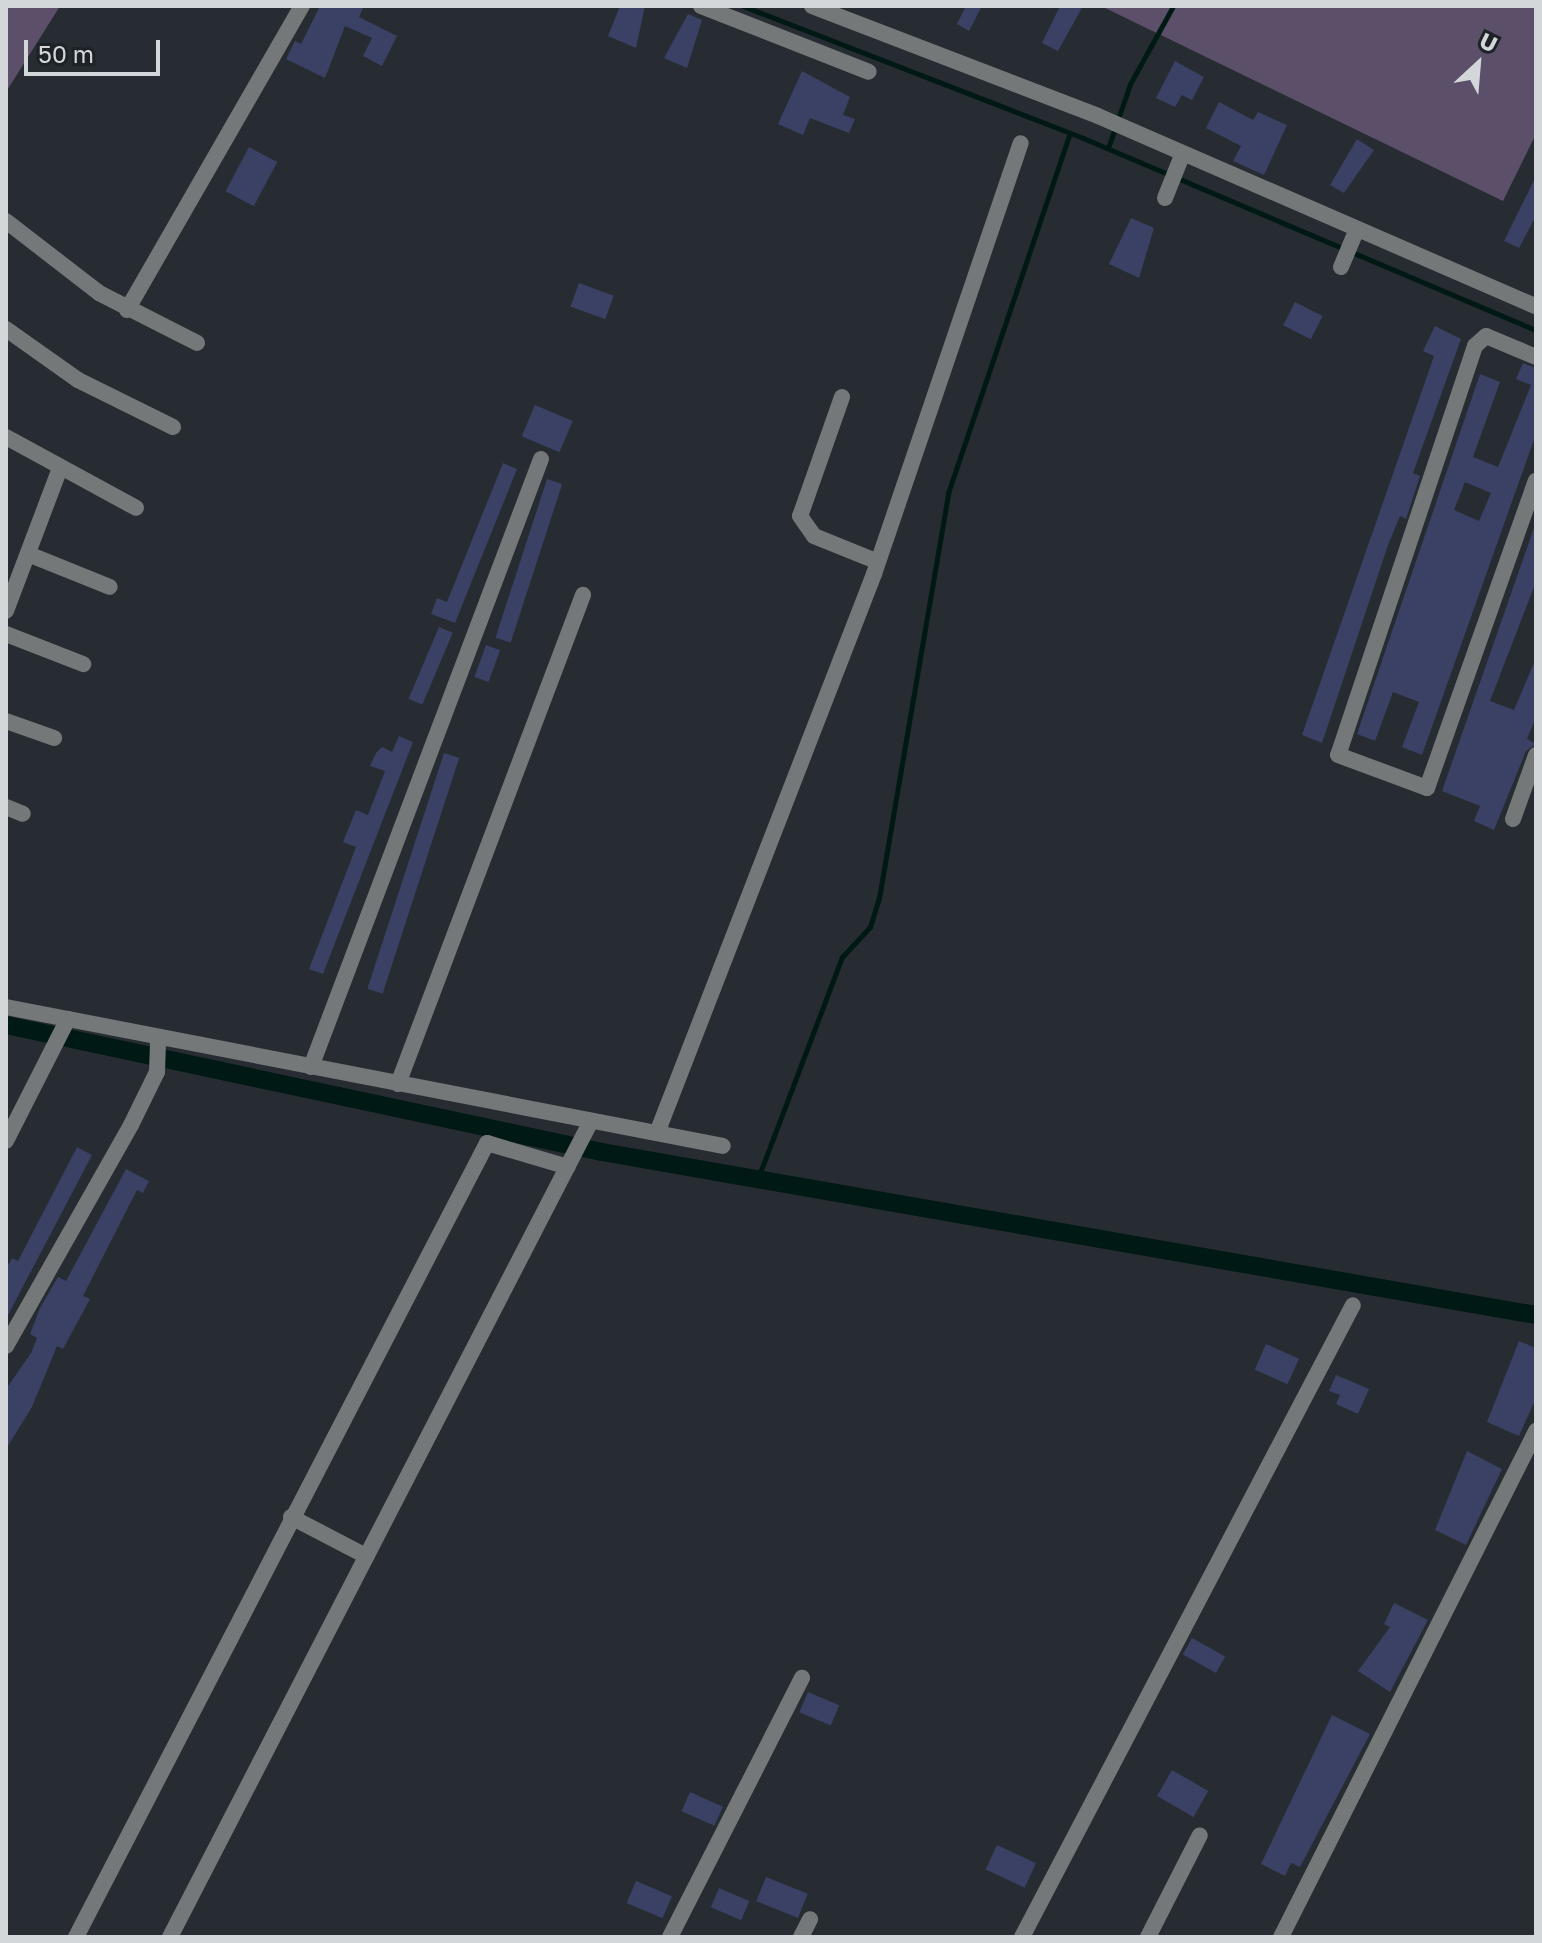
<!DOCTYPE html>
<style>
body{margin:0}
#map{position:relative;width:1542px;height:1943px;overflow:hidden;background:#262c31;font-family:"Golos Text",sans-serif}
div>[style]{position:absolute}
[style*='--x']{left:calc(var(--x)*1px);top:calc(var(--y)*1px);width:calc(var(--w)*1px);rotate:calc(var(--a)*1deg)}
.green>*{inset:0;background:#5b4f69}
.stream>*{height:5px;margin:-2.5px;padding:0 2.5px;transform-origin:2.5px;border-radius:2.5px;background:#001914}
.canal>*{height:18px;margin:-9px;padding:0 9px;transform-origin:9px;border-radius:9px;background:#001914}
.building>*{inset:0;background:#3a4164;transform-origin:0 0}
.minor>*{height:16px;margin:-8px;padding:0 8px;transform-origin:8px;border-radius:8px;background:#747879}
span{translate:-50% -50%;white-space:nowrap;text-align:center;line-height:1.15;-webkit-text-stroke:6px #1d2227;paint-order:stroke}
.frame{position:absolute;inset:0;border:8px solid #d3d7da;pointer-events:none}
.north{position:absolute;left:1438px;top:24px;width:80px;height:80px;-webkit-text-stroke:6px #1d2227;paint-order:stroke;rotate:26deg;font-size:22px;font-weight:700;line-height:32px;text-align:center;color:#d3d7da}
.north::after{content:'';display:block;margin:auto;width:28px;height:36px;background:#d3d7da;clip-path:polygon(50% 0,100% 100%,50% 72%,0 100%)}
.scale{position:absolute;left:24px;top:40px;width:136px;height:36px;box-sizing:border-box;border:4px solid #d3d7da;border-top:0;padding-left:10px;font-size:24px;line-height:28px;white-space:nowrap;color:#d3d7da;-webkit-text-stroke:6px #1d2227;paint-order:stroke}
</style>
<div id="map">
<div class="green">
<div style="clip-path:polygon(6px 6px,60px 6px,6px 92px)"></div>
<div style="clip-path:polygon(1101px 6px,1536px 6px,1536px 134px,1503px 201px)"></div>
</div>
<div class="stream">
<div style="--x:743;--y:6;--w:365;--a:21.2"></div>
<div style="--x:1083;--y:138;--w:492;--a:23"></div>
<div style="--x:1108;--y:148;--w:68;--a:-71"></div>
<div style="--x:1130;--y:84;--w:89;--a:-61.1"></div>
<div style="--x:758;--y:1178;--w:236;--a:-69.2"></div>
<div style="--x:842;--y:957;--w:41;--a:-47"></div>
<div style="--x:870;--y:927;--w:30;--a:-73"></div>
<div style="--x:879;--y:898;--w:411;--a:-80.3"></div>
<div style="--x:948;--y:493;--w:380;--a:-71.3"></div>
</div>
<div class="canal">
<div style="--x:6;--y:1025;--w:609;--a:12.03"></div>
<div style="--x:602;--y:1152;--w:948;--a:9.9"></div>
</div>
<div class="building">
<div style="clip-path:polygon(320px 6px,364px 6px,359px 17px,397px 36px,382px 66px,363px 56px,372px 38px,345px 26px,325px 78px,286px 59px,295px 41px,301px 44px)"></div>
<div style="clip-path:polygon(620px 6px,645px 6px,636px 48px,608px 36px)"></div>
<div style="clip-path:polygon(966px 6px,982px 6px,969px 31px,957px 24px)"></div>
<div style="clip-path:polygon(1060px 6px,1083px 6px,1058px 51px,1042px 43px)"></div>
<div style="clip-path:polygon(688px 14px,702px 20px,687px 68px,664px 58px)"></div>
<div style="clip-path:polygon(1175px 61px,1204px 77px,1192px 100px,1182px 95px,1175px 107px,1156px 98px)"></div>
<div style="clip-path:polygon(802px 71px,850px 97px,843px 115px,855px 119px,849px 133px,810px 118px,803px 135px,778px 124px)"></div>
<div style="clip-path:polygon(1219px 102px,1253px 120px,1258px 112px,1287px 125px,1264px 175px,1233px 161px,1241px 146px,1206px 128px)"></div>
<div style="clip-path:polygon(1357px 139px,1374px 150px,1344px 193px,1330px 185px)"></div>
<div style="left:249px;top:147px;width:32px;height:50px;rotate:28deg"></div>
<div style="clip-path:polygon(1536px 176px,1536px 216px,1519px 248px,1504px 241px)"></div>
<div style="clip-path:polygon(1131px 218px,1154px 228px,1139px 278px,1109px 264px)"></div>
<div style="left:579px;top:283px;width:37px;height:25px;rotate:20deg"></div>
<div style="left:1295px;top:302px;width:31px;height:26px;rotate:27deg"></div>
<div style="clip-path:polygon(1435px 326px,1461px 339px,1413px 473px,1420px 476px,1406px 519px,1400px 516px,1388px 545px,1322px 743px,1302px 735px,1434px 356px,1423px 351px)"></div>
<div style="clip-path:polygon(evenodd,1523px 363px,1536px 368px,1536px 434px,1422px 755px,1402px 747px,1419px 702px,1393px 692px,1375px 741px,1357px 734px,1480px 374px,1500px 382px,1473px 457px,1498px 467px,1531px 385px,1516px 379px,1523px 363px,1465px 482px,1491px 493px,1479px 521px,1454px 510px,1465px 482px)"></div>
<div style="left:535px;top:405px;width:41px;height:34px;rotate:23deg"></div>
<div style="clip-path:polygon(503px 463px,517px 469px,455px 623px,431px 614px,437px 598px,447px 602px)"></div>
<div style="left:547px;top:479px;width:16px;height:167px;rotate:18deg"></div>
<div style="clip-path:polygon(1535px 525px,1536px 582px,1490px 701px,1514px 710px,1536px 658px,1536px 717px,1527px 739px,1536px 744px,1526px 751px,1494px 830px,1474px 821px,1480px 806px,1442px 791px)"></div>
<div style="left:439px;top:627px;width:15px;height:78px;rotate:23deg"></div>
<div style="left:486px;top:645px;width:15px;height:34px;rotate:20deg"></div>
<div style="clip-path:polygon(399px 736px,413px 742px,323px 974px,309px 969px,356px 847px,343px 842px,356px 810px,368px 815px,385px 771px,370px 766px,376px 753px,382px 747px,392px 752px)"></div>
<div style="left:444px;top:753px;width:16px;height:248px;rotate:18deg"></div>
<div style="clip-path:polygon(77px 1147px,92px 1155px,6px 1319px,6px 1269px,12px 1258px,18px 1261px)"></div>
<div style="clip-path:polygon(126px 1169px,149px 1181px,143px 1193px,137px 1190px,83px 1296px,90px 1299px,63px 1349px,57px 1346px,32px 1407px,6px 1449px,6px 1389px,31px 1353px,37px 1338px,30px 1334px,40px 1308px,58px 1277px,66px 1281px)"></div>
<div style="clip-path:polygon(1519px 1341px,1536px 1348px,1536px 1398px,1519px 1436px,1487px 1422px)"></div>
<div style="left:1266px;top:1344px;width:36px;height:28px;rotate:24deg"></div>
<div style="clip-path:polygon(1336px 1375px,1369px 1389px,1358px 1414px,1336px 1404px,1340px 1395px,1329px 1391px)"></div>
<div style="clip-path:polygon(1467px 1451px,1502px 1469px,1466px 1545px,1435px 1530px)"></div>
<div style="clip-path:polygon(1394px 1603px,1428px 1620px,1390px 1692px,1358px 1671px,1390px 1627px,1384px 1624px)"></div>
<div style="left:1192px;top:1638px;width:38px;height:19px;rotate:29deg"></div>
<div style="left:808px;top:1692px;width:34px;height:22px;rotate:23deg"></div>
<div style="clip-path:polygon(1332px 1715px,1370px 1734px,1300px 1867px,1291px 1863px,1285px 1876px,1261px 1864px)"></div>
<div style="left:1172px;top:1770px;width:42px;height:30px;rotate:30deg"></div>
<div style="left:690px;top:1792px;width:36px;height:21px;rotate:24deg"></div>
<div style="left:997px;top:1845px;width:43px;height:27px;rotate:25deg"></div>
<div style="left:766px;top:1877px;width:45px;height:26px;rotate:22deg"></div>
<div style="left:636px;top:1881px;width:39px;height:24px;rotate:23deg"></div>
<div style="left:719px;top:1888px;width:33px;height:21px;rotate:23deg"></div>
</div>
<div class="minor">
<div style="--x:701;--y:6;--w:180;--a:21.4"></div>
<div style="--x:812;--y:6;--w:306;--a:21"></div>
<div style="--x:1098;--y:116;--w:477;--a:23.5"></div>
<div style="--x:1165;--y:198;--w:48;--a:-68.2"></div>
<div style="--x:6;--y:221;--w:118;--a:37.7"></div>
<div style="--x:99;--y:293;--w:110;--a:27"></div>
<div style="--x:1341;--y:267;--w:41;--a:-67.2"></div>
<div style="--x:127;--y:310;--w:351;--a:-60.1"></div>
<div style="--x:6;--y:329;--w:88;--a:35.3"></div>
<div style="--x:78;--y:380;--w:106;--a:26.3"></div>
<div style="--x:1536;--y:357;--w:54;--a:-157.2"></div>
<div style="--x:1486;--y:336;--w:15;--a:138"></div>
<div style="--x:1475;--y:346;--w:431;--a:108.5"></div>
<div style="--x:1338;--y:755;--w:95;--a:20.3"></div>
<div style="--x:1427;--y:788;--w:326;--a:-70.5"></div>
<div style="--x:842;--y:397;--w:126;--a:109.4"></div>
<div style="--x:800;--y:516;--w:24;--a:55"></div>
<div style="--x:814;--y:536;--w:67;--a:22"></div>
<div style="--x:6;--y:437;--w:148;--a:28.6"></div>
<div style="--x:28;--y:554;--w:88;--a:21.9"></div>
<div style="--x:6;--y:611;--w:153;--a:-69.3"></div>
<div style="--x:6;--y:634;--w:83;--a:21.3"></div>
<div style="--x:6;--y:721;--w:51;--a:19.5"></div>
<div style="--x:6;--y:807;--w:18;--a:22"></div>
<div style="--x:1513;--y:819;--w:68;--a:-70.2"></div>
<div style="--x:6;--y:1007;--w:730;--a:10.97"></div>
<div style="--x:311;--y:1067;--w:650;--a:-69.28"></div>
<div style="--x:398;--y:1084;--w:523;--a:-69.28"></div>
<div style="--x:657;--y:1133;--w:600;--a:-68.78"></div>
<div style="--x:874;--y:574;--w:455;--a:-71.2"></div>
<div style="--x:6;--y:1141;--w:137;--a:-63.1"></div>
<div style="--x:6;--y:1346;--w:254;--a:-60.5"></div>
<div style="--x:131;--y:1125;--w:59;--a:-63.9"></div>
<div style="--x:157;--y:1072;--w:35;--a:-88"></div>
<div style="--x:291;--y:1517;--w:85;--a:27.5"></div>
<div style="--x:76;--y:1937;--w:894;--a:-62.63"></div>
<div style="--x:487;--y:1143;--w:84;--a:16.5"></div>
<div style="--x:170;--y:1937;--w:918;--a:-62.71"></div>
<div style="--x:670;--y:1937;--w:291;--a:-63"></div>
<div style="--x:801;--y:1937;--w:20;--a:-63"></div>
<div style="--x:1022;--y:1937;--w:713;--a:-62.36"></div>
<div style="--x:1148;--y:1937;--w:114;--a:-63"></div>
<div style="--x:1281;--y:1937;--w:567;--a:-63.25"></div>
</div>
<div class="frame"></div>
<div class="north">U</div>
<div class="scale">50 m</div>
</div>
